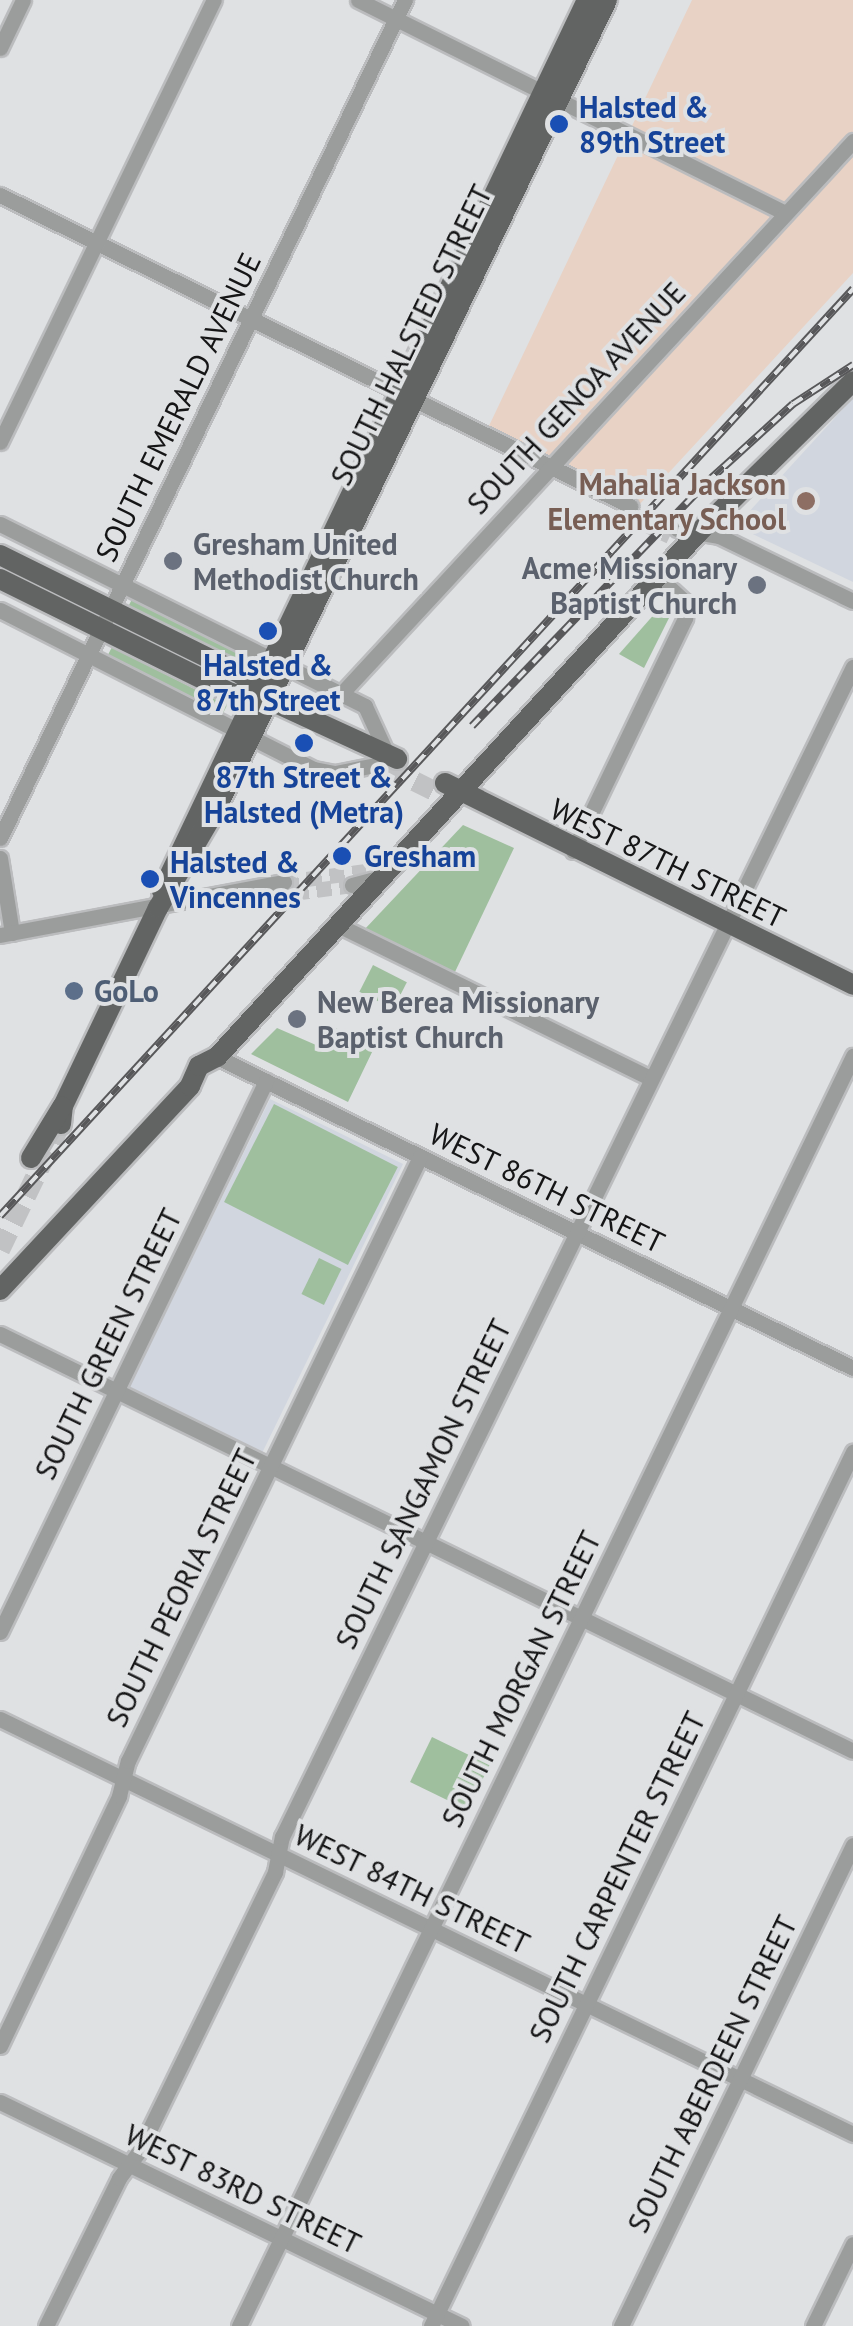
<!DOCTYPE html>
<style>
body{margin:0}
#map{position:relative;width:853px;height:2326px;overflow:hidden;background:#dfe1e3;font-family:"PT Sans",sans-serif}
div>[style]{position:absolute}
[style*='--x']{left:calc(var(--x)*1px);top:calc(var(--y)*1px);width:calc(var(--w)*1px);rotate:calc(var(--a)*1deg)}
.built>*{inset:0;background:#d1d6df;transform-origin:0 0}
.industrial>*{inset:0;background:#e8d2c5}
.green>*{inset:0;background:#9fbf9e;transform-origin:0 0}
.minor-tunnel>*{height:15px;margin-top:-7.5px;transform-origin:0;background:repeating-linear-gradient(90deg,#c1c2c4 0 15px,transparent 0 23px)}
.major-tunnel>*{height:20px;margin-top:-10px;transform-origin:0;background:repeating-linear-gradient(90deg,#c1c2c4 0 20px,transparent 0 30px)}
.roads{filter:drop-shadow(2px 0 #bbbcbe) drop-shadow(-2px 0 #bbbcbe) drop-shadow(0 2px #bbbcbe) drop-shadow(0 -2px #bbbcbe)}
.minor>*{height:15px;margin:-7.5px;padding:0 7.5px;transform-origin:7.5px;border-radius:7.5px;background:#9b9d9c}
.major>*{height:20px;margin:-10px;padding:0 10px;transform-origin:10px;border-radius:10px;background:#626463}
.rail>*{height:8px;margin-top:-4px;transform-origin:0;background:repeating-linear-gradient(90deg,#dfe1e3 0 11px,#58585a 0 22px);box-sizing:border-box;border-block:2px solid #58585a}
.dots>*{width:28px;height:28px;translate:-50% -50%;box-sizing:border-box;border:5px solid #dfe1e3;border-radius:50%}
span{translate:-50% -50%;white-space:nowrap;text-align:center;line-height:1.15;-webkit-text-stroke:8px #dfe1e3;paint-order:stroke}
.transit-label{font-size:30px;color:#164399;font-weight:700}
.left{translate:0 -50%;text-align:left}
.street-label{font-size:30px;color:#151516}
.education-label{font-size:30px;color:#785e54;font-weight:700}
.right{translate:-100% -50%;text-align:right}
.worship-label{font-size:30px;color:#5b616d;font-weight:700}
.service-label{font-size:30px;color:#4e5e75;font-weight:700}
</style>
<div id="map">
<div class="built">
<div style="clip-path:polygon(853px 398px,853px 582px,736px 526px)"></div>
<div style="left:270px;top:1099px;width:148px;height:321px;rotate:26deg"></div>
</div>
<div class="industrial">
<div style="clip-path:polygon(692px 0,853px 0,853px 273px,639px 505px,487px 430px)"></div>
</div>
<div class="green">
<div style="left:133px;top:597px;width:133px;height:12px;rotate:26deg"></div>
<div style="clip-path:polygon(665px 602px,672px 612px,644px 668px,619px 654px)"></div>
<div style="left:112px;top:647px;width:129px;height:11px;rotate:27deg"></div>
<div style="clip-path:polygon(463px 825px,514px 848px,454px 974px,364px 930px)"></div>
<div style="left:373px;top:965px;width:38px;height:30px;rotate:27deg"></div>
<div style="clip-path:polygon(326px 1023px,374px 1048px,348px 1102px,251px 1054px,277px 1028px,316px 1045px)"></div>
<div style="left:274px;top:1104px;width:139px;height:110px;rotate:27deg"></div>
<div style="left:319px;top:1258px;width:25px;height:40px;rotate:26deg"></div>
<div style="left:432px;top:1737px;width:64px;height:50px;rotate:26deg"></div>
</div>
<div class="minor-tunnel">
<div style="--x:622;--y:513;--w:53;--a:25.6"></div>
<div style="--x:284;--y:882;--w:83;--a:-7.6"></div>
<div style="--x:271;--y:896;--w:82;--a:-7.7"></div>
</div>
<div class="major-tunnel">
<div style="--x:388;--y:768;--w:54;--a:26.6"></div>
<div style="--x:0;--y:1250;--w:140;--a:-64.2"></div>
</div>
<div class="roads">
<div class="minor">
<div style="--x:358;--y:0;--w:476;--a:26.5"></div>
<div style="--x:0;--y:48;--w:53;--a:-64.4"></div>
<div style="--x:0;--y:195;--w:703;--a:26.27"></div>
<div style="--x:0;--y:442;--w:491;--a:-64.2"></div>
<div style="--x:0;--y:524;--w:408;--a:26.5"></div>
<div style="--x:365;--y:706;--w:53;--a:65.4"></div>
<div style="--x:677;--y:529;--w:43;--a:9.5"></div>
<div style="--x:719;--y:536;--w:149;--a:25.9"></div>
<div style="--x:0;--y:610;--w:352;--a:26.9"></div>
<div style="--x:314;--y:769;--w:21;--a:11"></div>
<div style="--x:335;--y:773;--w:46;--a:-11.3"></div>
<div style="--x:341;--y:694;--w:754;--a:-47.2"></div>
<div style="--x:0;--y:838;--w:931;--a:-64.21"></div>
<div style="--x:573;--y:851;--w:259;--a:-64.3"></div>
<div style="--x:685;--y:618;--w:17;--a:-93"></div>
<div style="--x:684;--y:601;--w:35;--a:-137"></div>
<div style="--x:0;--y:858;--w:76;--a:80.9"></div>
<div style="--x:352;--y:885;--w:31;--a:-15"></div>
<div style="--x:338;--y:925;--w:348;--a:26.1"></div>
<div style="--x:0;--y:935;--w:289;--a:-10.6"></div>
<div style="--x:217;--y:1057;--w:708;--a:26.06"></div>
<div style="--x:0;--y:1334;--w:949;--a:26.05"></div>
<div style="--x:0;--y:1632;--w:612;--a:-64.23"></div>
<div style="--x:0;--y:1719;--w:949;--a:25.94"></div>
<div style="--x:0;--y:2046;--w:277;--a:-64.5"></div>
<div style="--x:119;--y:1796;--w:36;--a:-76"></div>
<div style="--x:128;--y:1761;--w:671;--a:-64.2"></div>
<div style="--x:0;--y:2102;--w:513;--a:25.87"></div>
<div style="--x:46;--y:2326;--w:165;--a:-63.7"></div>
<div style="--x:119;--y:2178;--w:31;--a:-53"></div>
<div style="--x:138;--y:2153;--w:313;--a:-64"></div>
<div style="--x:275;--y:1872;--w:36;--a:-79"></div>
<div style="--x:282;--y:1837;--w:1302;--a:-63.99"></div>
<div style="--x:239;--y:2326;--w:1411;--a:-64.2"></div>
<div style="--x:431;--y:2326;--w:971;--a:-64.23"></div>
<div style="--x:621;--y:2326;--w:534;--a:-64.25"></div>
<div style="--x:813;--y:2326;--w:91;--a:-64"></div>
</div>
<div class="major">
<div style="--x:0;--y:555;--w:269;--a:26.3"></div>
<div style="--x:241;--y:674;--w:31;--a:42"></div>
<div style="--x:0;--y:579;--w:258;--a:26.3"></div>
<div style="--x:231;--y:693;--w:39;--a:10"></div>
<div style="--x:269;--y:700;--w:141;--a:24.7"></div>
<div style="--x:445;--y:783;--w:455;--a:26.3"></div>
<div style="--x:162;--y:891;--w:987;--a:-64.5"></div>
<div style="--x:61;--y:1124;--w:18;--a:-84"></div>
<div style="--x:63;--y:1106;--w:220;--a:-64.4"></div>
<div style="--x:158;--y:908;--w:113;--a:-59.6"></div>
<div style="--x:215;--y:811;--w:901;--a:-64.2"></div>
<div style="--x:31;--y:1158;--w:60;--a:-58.7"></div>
<div style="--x:0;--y:1290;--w:279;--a:-47"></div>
<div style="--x:190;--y:1086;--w:22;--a:-66"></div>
<div style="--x:199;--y:1066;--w:20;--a:-27"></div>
<div style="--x:217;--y:1057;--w:711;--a:-47.45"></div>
<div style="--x:698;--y:533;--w:217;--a:-44.4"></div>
</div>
</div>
<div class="rail">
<div style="--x:472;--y:726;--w:339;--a:-46.1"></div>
<div style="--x:707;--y:482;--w:116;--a:-42.2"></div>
<div style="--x:793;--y:404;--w:72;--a:-33"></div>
<div style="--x:0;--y:1216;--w:1260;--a:-47.38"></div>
</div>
<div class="dots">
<div style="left:559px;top:124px;background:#1a4fb4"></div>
<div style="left:806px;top:501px;background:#8d6e63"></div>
<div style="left:173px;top:561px;background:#6b7280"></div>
<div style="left:757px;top:585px;background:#6b7280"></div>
<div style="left:268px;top:631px;background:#1a4fb4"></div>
<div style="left:304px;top:743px;background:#1a4fb4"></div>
<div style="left:342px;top:856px;background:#1a4fb4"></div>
<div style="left:150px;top:879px;background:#1a4fb4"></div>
<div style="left:74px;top:991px;background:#5c6f8a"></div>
<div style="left:297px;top:1019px;background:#6b7280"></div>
</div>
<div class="transit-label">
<span class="left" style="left:579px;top:124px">Halsted &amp;<br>89th Street</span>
<span style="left:268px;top:682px">Halsted &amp;<br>87th Street</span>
<span style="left:304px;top:794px">87th Street &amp;<br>Halsted (Metra)</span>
<span class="left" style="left:364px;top:856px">Gresham</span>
<span class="left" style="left:170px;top:879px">Halsted &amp;<br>Vincennes</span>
</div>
<div class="street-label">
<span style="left:411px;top:335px;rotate:-64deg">SOUTH HALSTED STREET</span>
<span style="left:576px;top:398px;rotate:-47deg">SOUTH GENOA AVENUE</span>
<span style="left:178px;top:407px;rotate:-64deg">SOUTH EMERALD AVENUE</span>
<span style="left:668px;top:863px;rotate:26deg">WEST 87TH STREET</span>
<span style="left:547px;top:1188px;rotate:26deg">WEST 86TH STREET</span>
<span style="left:108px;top:1344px;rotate:-64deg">SOUTH GREEN STREET</span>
<span style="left:423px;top:1484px;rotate:-64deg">SOUTH SANGAMON STREET</span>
<span style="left:181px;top:1588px;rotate:-64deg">SOUTH PEORIA STREET</span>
<span style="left:521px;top:1679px;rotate:-64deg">SOUTH MORGAN STREET</span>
<span style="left:617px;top:1877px;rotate:-64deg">SOUTH CARPENTER STREET</span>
<span style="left:412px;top:1889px;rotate:26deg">WEST 84TH STREET</span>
<span style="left:712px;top:2074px;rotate:-64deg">SOUTH ABERDEEN STREET</span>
<span style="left:243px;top:2189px;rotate:26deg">WEST 83RD STREET</span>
</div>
<div class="education-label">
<span class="right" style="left:786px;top:501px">Mahalia Jackson<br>Elementary School</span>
</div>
<div class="worship-label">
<span class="left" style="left:193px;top:561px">Gresham United<br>Methodist Church</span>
<span class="right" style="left:737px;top:585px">Acme Missionary<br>Baptist Church</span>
<span class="left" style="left:317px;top:1019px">New Berea Missionary<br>Baptist Church</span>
</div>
<div class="service-label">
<span class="left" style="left:94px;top:991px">GoLo</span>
</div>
</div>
